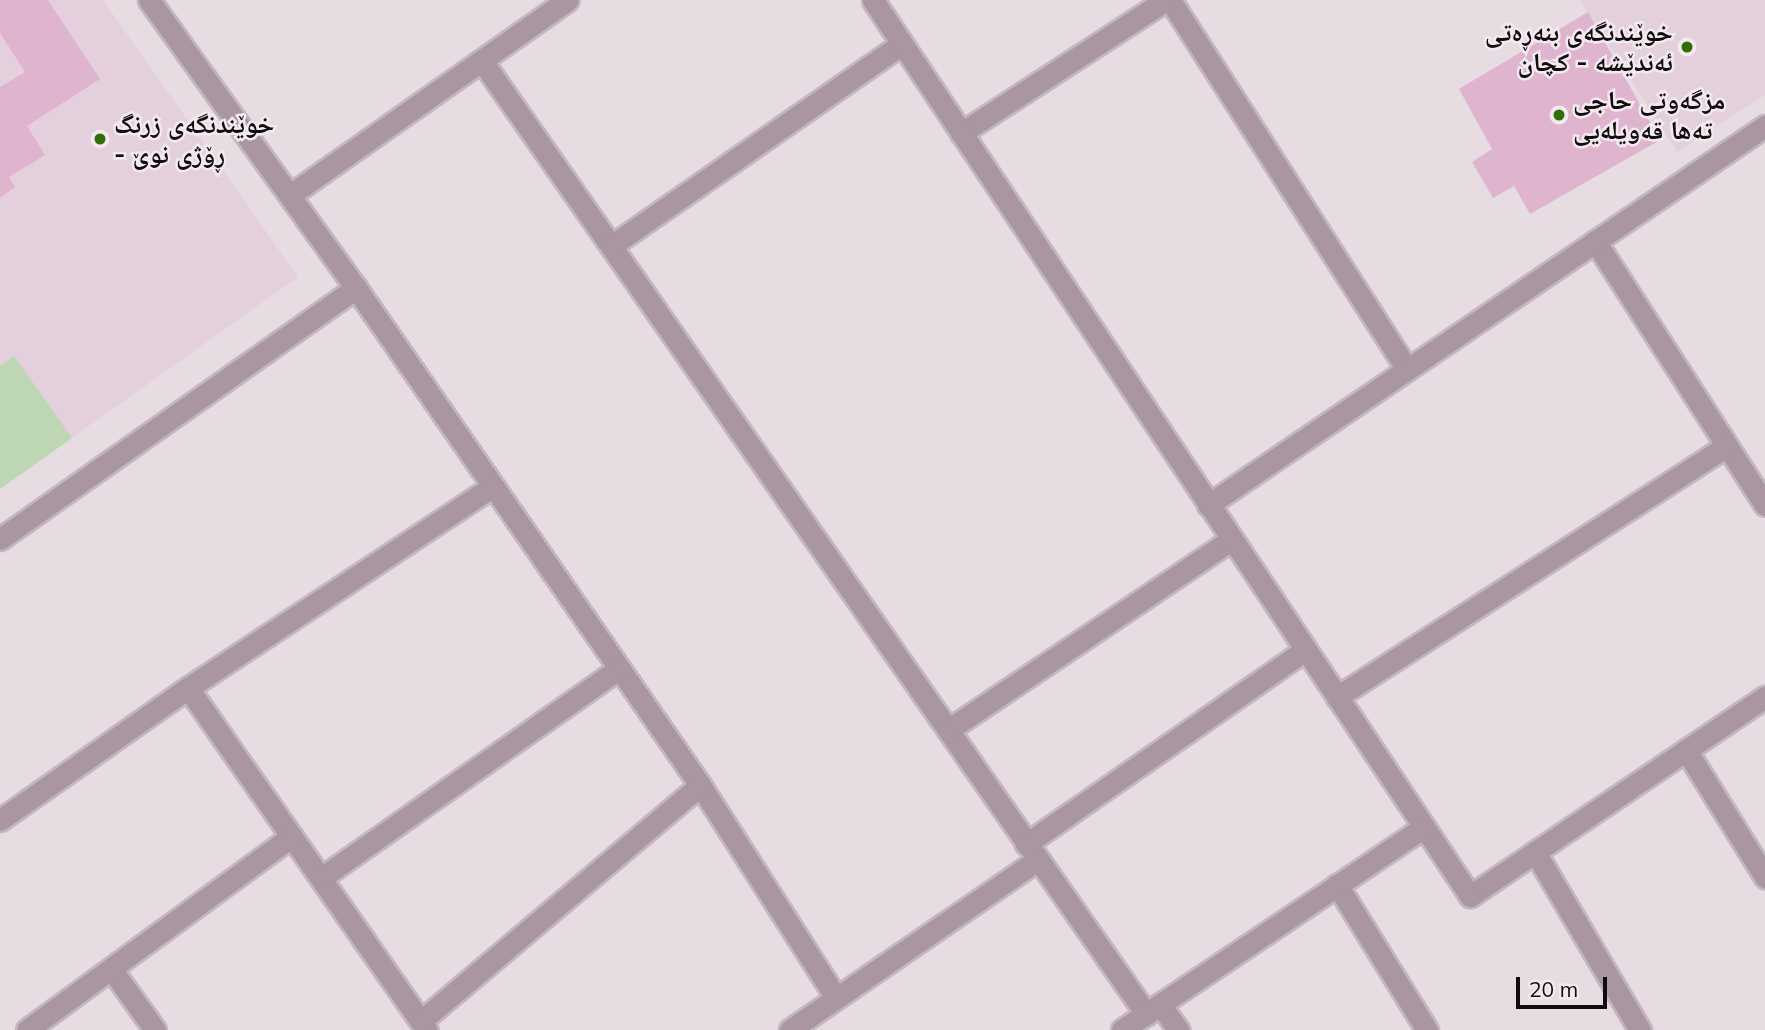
<!DOCTYPE html>
<meta charset="utf-8">
<style>
body{margin:0}
#map{position:relative;width:1765px;height:1030px;overflow:hidden;background:#e8dce3;font-family:Mulish,"Noto Naskh Arabic",sans-serif}
div>[style]{position:absolute}
[style*='--x']{left:calc(var(--x)*1px);top:calc(var(--y)*1px);width:calc(var(--w)*1px);rotate:calc(var(--a)*1deg)}
.built>*{inset:0;background:#e3d0dc}
.green>*{inset:0;background:#bdd6b4}
.building>*{inset:0;background:#dfb4cf}
.roads{filter:drop-shadow(2px 0 #c1b7bd) drop-shadow(-2px 0 #c1b7bd) drop-shadow(0 2px #c1b7bd) drop-shadow(0 -2px #c1b7bd)}
.minor>*{height:21px;margin:-10.5px;padding:0 10.5px;transform-origin:10.5px;border-radius:10.5px;background:#a996a2}
.tertiary>*{height:21px;margin:-10.5px;padding:0 10.5px;transform-origin:10.5px;border-radius:10.5px;background:#a996a2}
.dots>*{width:19px;height:19px;translate:-50% -50%;box-sizing:border-box;border:4px solid #f5e9f0;border-radius:50%}
span{translate:-50% -50%;white-space:nowrap;text-align:center;line-height:1.15;-webkit-text-stroke:5px #f5e9f0;paint-order:stroke}
.poi-label{font-size:26px;color:#110d0f;font-weight:700}
.right{translate:-100% -50%;text-align:right}
.left{translate:0 -50%;text-align:left}
.scale{position:absolute;left:1516px;top:977px;width:91px;height:32px;box-sizing:border-box;border:4px solid #110d0f;border-top:0;padding-left:9px;font-size:21px;line-height:24px;white-space:nowrap;color:#110d0f;-webkit-text-stroke:5px #f5e9f0;paint-order:stroke}
</style>
<div id="map">
<div class="built">
<div style="clip-path:polygon(0 0,103px 0,298px 277px,0 489px)"></div>
<div style="clip-path:polygon(1580px 0,1765px 0,1765px 95px,1677px 152px)"></div>
</div>
<div class="green">
<div style="clip-path:polygon(14px 356px,72px 438px,0 489px,0 366px)"></div>
</div>
<div class="building">
<div style="clip-path:polygon(0 0,48px 0,100px 79px,27px 126px,45px 155px,9px 177px,15px 187px,0 198px,0 87px,25px 72px,0 33px)"></div>
<div style="clip-path:polygon(1588px 12px,1660px 140px,1530px 214px,1514px 186px,1493px 198px,1472px 162px,1492px 149px,1459px 89px)"></div>
</div>
<div class="roads">
<div class="minor">
<div style="--x:149;--y:0;--w:355;--a:54.3"></div>
<div style="--x:356;--y:288;--w:604;--a:55.31"></div>
<div style="--x:700;--y:785;--w:250;--a:57.4"></div>
<div style="--x:1170;--y:0;--w:439;--a:57.3"></div>
<div style="--x:482;--y:61;--w:1162;--a:55.13"></div>
<div style="--x:961;--y:133;--w:244;--a:-33"></div>
<div style="--x:290;--y:195;--w:339;--a:-35.1"></div>
<div style="--x:1595;--y:241;--w:314;--a:57.2"></div>
<div style="--x:611;--y:246;--w:354;--a:-34.8"></div>
<div style="--x:1208;--y:505;--w:674;--a:-34.23"></div>
<div style="--x:0;--y:539;--w:436;--a:-35.2"></div>
<div style="--x:188;--y:688;--w:417;--a:55.1"></div>
<div style="--x:1337;--y:697;--w:464;--a:-32.8"></div>
<div style="--x:948;--y:730;--w:342;--a:-33.9"></div>
<div style="--x:1686;--y:750;--w:150;--a:58.1"></div>
<div style="--x:0;--y:820;--w:230;--a:-35.1"></div>
<div style="--x:188;--y:688;--w:364;--a:-33.5"></div>
<div style="--x:1026;--y:844;--w:340;--a:-34.8"></div>
<div style="--x:1535;--y:852;--w:207;--a:59.5"></div>
<div style="--x:321;--y:878;--w:363;--a:-35.1"></div>
<div style="--x:1337;--y:885;--w:171;--a:58.2"></div>
<div style="--x:1470;--y:896;--w:356;--a:-34"></div>
<div style="--x:112;--y:970;--w:74;--a:54.4"></div>
<div style="--x:1160;--y:1004;--w:32;--a:55"></div>
<div style="--x:421;--y:1021;--w:365;--a:-40.2"></div>
<div style="--x:27;--y:1030;--w:328;--a:-36.2"></div>
<div style="--x:790;--y:1030;--w:300;--a:-34.5"></div>
</div>
<div class="tertiary">
<div style="--x:873;--y:0;--w:1077;--a:56.32"></div>
<div style="--x:1122;--y:1030;--w:364;--a:-33.9"></div>
</div>
</div>
<div class="dots">
<div style="left:1687px;top:47px;background:#2f6f03"></div>
<div style="left:1559px;top:115px;background:#2f6f03"></div>
<div style="left:100px;top:139px;background:#2f6f03"></div>
</div>
<div class="poi-label">
<span class="right" style="left:1673px;top:47px">خوێندنگەی بنەڕەتی<br>ئەندێشە - کچان</span>
<span class="left" style="left:1573px;top:115px">مزگەوتی حاجی<br>تەھا قەویلەیی</span>
<span class="left" style="left:114px;top:139px">خوێندنگەی زرنگ<br>- ڕۆژی نوێ</span>
</div>
<div class="scale">20 m</div>
</div>
